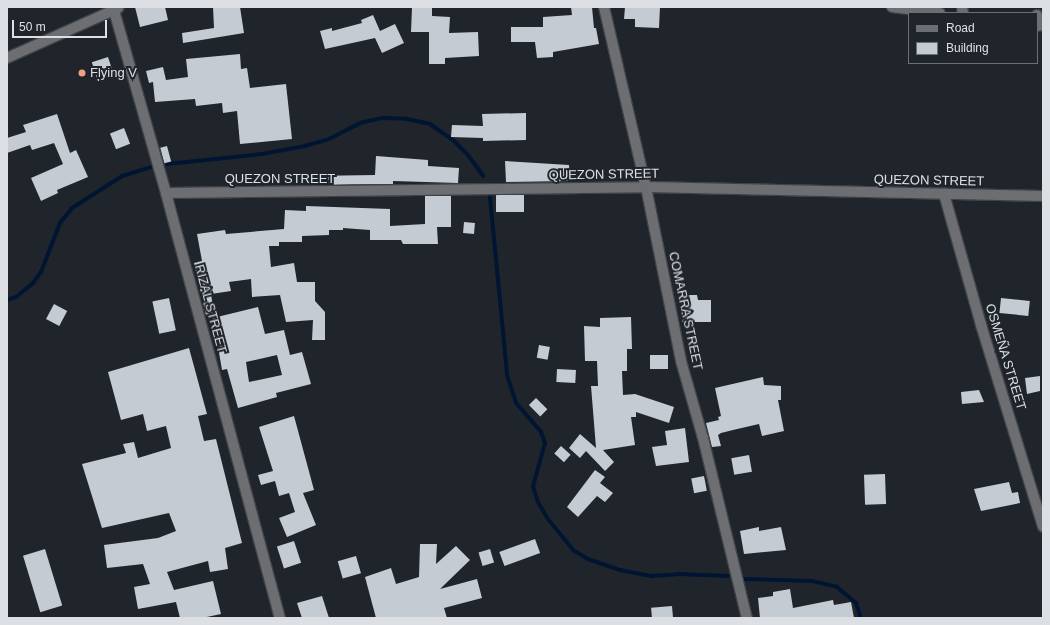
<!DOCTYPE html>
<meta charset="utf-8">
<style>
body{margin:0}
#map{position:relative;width:1050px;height:625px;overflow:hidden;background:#20252b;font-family:Helvetica,sans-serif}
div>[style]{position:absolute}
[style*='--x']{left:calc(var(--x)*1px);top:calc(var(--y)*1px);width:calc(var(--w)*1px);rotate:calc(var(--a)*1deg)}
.stream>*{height:4px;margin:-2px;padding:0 2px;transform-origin:2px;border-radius:2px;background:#001532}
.building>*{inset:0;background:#c4cbd2;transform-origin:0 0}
.roads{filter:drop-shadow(1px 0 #3e4349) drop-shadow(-1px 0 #3e4349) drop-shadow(0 1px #3e4349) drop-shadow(0 -1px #3e4349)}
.minor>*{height:10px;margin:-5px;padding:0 5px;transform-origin:5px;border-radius:5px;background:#6c6e72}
.dots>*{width:11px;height:11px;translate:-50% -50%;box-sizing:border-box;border:2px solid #20252b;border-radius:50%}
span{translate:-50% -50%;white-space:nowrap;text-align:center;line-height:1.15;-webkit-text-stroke:4px #20252b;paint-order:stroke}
.poi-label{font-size:13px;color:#dce0e4}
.left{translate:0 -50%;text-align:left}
.street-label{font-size:13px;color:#dce0e4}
.frame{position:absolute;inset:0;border:8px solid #dce0e4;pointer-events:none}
.legend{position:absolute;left:908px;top:12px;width:130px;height:52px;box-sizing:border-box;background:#20252b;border:1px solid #6b7075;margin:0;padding:5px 7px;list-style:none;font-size:12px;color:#dce0e4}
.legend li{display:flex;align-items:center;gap:8px;height:20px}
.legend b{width:20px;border:1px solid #6b7075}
.scale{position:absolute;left:12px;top:20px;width:95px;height:18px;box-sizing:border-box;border:2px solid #dce0e4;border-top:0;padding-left:5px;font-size:12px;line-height:14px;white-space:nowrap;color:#dce0e4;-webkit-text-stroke:3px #20252b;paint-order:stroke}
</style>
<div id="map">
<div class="stream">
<div style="--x:167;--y:164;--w:96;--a:-6"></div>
<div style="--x:262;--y:154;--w:44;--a:-10.5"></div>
<div style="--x:305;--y:146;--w:25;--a:-16"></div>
<div style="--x:329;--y:139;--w:35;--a:-27"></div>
<div style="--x:360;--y:123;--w:23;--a:-13"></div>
<div style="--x:382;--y:118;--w:25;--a:2"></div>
<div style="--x:407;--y:119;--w:24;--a:12"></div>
<div style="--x:430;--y:124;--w:28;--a:35"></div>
<div style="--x:453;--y:140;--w:21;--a:45"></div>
<div style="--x:468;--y:155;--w:26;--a:54"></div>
<div style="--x:490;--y:197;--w:179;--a:84.5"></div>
<div style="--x:507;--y:375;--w:29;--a:72"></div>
<div style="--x:516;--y:403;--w:38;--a:49"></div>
<div style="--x:541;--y:432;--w:12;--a:70"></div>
<div style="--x:545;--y:443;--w:45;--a:105.6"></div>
<div style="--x:533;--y:486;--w:17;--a:73"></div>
<div style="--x:538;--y:502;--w:20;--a:60"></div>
<div style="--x:548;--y:519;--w:40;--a:51"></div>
<div style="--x:573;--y:550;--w:17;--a:31"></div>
<div style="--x:588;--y:559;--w:34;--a:19"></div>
<div style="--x:620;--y:570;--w:33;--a:11"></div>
<div style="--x:652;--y:576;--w:26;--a:-4"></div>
<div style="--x:678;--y:574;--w:50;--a:2.3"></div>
<div style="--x:7;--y:300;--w:9;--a:-18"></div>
<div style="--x:16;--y:297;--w:22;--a:-39"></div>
<div style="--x:33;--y:283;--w:14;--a:-54"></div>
<div style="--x:41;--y:272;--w:53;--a:-68.8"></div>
<div style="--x:60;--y:223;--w:19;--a:-51"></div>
<div style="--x:72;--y:208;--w:59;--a:-32.6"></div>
<div style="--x:122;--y:176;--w:31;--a:-17"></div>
<div style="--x:745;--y:579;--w:67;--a:1.7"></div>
<div style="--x:812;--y:581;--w:26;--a:13"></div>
<div style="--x:837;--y:587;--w:25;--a:40"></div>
<div style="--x:856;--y:603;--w:16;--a:72"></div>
</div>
<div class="building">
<div style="clip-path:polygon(135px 7px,165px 7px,168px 20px,140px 27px)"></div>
<div style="clip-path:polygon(213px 7px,240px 7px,244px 33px,183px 43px,182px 33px,214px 28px)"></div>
<div style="clip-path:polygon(412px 7px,432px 7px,432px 16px,450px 17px,449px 33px,478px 32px,479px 56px,445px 58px,445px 64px,429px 64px,429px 32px,411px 32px)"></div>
<div style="clip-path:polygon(571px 7px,592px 7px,594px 28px,596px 28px,599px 44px,553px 52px,553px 57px,537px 58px,535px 42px,511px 42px,511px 27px,543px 27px,543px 17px,572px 15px)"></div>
<div style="clip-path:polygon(625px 7px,660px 7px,659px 28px,635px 27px,635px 19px,624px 19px)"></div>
<div style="clip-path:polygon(373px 15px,380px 31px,395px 24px,404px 43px,382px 53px,375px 38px,325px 49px,320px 31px,332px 28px,332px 31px,362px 23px,361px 20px)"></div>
<div style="clip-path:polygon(240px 54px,241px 69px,247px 68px,250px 88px,286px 84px,292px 139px,240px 144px,237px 111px,223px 113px,222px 103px,196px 106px,195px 99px,155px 102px,153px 82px,149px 83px,146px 71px,163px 67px,166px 80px,188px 77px,186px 59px)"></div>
<div style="left:108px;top:57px;width:20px;height:17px;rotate:72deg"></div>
<div style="clip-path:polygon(526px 113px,526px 140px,483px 141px,483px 138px,451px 137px,452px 125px,483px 126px,482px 114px)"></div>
<div style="clip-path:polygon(57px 114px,70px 153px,76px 150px,88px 177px,57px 190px,58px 193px,41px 201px,31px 178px,63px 164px,54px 143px,32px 150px,30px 145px,7px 153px,7px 138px,26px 132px,23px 125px)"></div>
<div style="left:124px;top:128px;width:17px;height:15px;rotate:69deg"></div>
<div style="left:167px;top:146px;width:16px;height:7px;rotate:75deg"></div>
<div style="clip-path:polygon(376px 156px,428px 160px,428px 166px,459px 168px,458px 183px,393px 181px,393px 184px,311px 185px,311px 176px,375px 175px)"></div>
<div style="clip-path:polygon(505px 161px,569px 165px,570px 181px,506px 182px)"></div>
<div style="left:496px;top:195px;width:28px;height:17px"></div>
<div style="clip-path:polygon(425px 196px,451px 196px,451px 227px,437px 227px,438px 244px,403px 244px,401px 240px,370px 240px,370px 230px,343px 228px,343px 230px,329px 230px,329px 235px,302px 236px,302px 242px,279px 242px,279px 246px,269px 246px,271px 267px,294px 263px,297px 282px,315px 282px,315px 301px,325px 312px,325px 340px,312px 340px,313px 320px,286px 322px,280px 295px,252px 297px,251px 279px,229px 282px,231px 291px,211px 294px,214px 314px,206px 315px,194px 263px,202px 261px,197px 234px,225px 230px,226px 234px,284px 229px,285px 210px,306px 211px,306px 206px,390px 209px,390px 226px,425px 224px)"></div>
<div style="left:464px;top:222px;width:11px;height:11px;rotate:5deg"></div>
<div style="clip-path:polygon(681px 295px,697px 295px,698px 300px,711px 300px,711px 322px,682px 322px)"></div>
<div style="left:169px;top:298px;width:33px;height:17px;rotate:78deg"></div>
<div style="left:1001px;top:298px;width:29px;height:15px;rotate:6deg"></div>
<div style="left:54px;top:304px;width:15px;height:17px;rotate:28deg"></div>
<div style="clip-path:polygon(evenodd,258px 307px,265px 334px,284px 330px,290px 355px,302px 352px,311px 384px,276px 393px,277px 397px,238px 408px,227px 369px,222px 370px,213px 318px,258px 307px,277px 355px,282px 375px,249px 382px,246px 362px,277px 355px)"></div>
<div style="clip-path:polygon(631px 317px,632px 349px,627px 349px,627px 371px,622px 371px,623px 395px,635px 394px,674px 407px,669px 423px,636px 412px,636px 417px,631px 417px,635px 445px,603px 450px,614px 462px,605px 471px,586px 451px,580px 458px,569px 448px,580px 434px,596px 448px,591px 386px,598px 386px,597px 361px,585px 361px,584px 326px,600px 327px,600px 318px)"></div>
<div style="left:539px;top:345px;width:11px;height:13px;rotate:10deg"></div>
<div style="clip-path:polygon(189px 348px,207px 414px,198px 416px,204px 441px,216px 439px,242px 543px,225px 548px,228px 569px,210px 572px,208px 561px,167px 572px,174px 590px,213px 581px,221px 614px,202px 618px,180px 618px,176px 602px,138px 609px,134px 587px,150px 584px,143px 564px,107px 568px,104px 545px,158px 538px,176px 531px,169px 513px,102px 528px,82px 464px,126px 453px,123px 444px,134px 442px,138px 458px,171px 448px,166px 426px,147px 431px,143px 414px,121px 420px,108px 372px)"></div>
<div style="left:650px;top:355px;width:18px;height:14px"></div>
<div style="left:557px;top:369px;width:19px;height:13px;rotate:3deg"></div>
<div style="clip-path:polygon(1040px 376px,1040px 391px,1027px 394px,1025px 378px)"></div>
<div style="clip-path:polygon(763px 377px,764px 385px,781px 386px,781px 400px,778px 400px,784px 431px,762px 436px,759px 424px,733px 430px,721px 433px,718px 435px,721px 446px,712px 447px,706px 423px,719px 420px,718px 417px,721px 416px,715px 388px)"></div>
<div style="clip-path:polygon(979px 390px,984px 402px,962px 404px,961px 392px)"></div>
<div style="left:536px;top:398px;width:16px;height:10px;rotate:45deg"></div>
<div style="clip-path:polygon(294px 416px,314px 490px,303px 493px,316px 525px,287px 537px,279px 518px,295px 512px,289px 493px,279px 496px,275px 481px,261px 485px,258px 475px,273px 471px,259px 427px)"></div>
<div style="clip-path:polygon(685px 428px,689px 462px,656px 466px,652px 447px,667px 445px,665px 431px)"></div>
<div style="left:561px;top:446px;width:13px;height:10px;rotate:42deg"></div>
<div style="left:749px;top:455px;width:17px;height:18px;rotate:80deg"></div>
<div style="clip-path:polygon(595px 470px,605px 477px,600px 483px,613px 493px,605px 502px,597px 496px,578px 517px,567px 507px)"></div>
<div style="left:885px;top:474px;width:30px;height:21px;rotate:88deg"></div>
<div style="left:704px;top:476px;width:15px;height:13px;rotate:79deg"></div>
<div style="clip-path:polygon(1009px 482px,1012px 493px,1018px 492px,1020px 503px,981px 511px,974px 489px)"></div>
<div style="clip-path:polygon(759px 527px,759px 531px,781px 527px,786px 550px,744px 554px,740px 531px)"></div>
<div style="left:535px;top:539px;width:15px;height:38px;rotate:70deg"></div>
<div style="left:294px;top:541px;width:23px;height:18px;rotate:72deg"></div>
<div style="clip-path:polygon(420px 544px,437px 544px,436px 564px,456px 546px,470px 560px,440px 589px,477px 579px,482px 598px,444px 608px,447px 618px,376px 618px,365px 577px,391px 568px,396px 584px,419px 577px)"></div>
<div style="left:45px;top:549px;width:59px;height:23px;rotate:73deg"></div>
<div style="left:490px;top:549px;width:14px;height:12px;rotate:73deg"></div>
<div style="left:356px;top:556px;width:18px;height:19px;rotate:74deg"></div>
<div style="clip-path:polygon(790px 589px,793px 608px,833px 600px,834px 605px,851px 602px,854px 618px,760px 618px,758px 598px,773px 596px,773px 592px)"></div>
<div style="clip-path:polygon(322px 596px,329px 618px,302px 618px,297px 603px)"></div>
<div style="left:672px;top:606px;width:12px;height:21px;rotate:85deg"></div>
</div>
<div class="roads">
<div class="minor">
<div style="--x:113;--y:7;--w:193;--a:74.1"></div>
<div style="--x:166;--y:193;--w:440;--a:75"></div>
<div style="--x:604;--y:7;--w:185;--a:76.9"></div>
<div style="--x:646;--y:187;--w:177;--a:78.6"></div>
<div style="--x:681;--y:361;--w:80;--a:74.1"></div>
<div style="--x:703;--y:438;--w:185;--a:76.3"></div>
<div style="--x:892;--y:7;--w:48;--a:7.1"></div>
<div style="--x:962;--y:7;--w:6;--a:81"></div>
<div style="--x:1037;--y:15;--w:11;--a:80"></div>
<div style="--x:7;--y:58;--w:122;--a:-24.2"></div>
<div style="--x:166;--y:193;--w:480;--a:-0.7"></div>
<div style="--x:646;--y:187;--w:397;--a:1.3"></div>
<div style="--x:944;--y:194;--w:136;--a:74.2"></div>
<div style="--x:981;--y:325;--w:211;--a:72.9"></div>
</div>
</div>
<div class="dots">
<div style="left:82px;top:73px;background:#f2a080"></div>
</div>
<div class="poi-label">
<span class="left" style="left:90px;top:73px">Flying V</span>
</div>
<div class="street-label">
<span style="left:604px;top:175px;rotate:-1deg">QUEZON STREET</span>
<span style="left:280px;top:179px">QUEZON STREET</span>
<span style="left:929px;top:181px;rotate:1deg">QUEZON STREET</span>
<span style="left:210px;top:309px;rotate:75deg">RIZAL STREET</span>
<span style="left:685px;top:311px;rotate:78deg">COMARRA STREET</span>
<span style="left:1005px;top:357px;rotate:73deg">OSMEÑA STREET</span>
</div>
<div class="frame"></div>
<ul class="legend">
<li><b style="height:5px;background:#6c6e72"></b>Road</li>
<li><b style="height:11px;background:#c4cbd2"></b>Building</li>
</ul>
<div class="scale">50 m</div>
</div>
